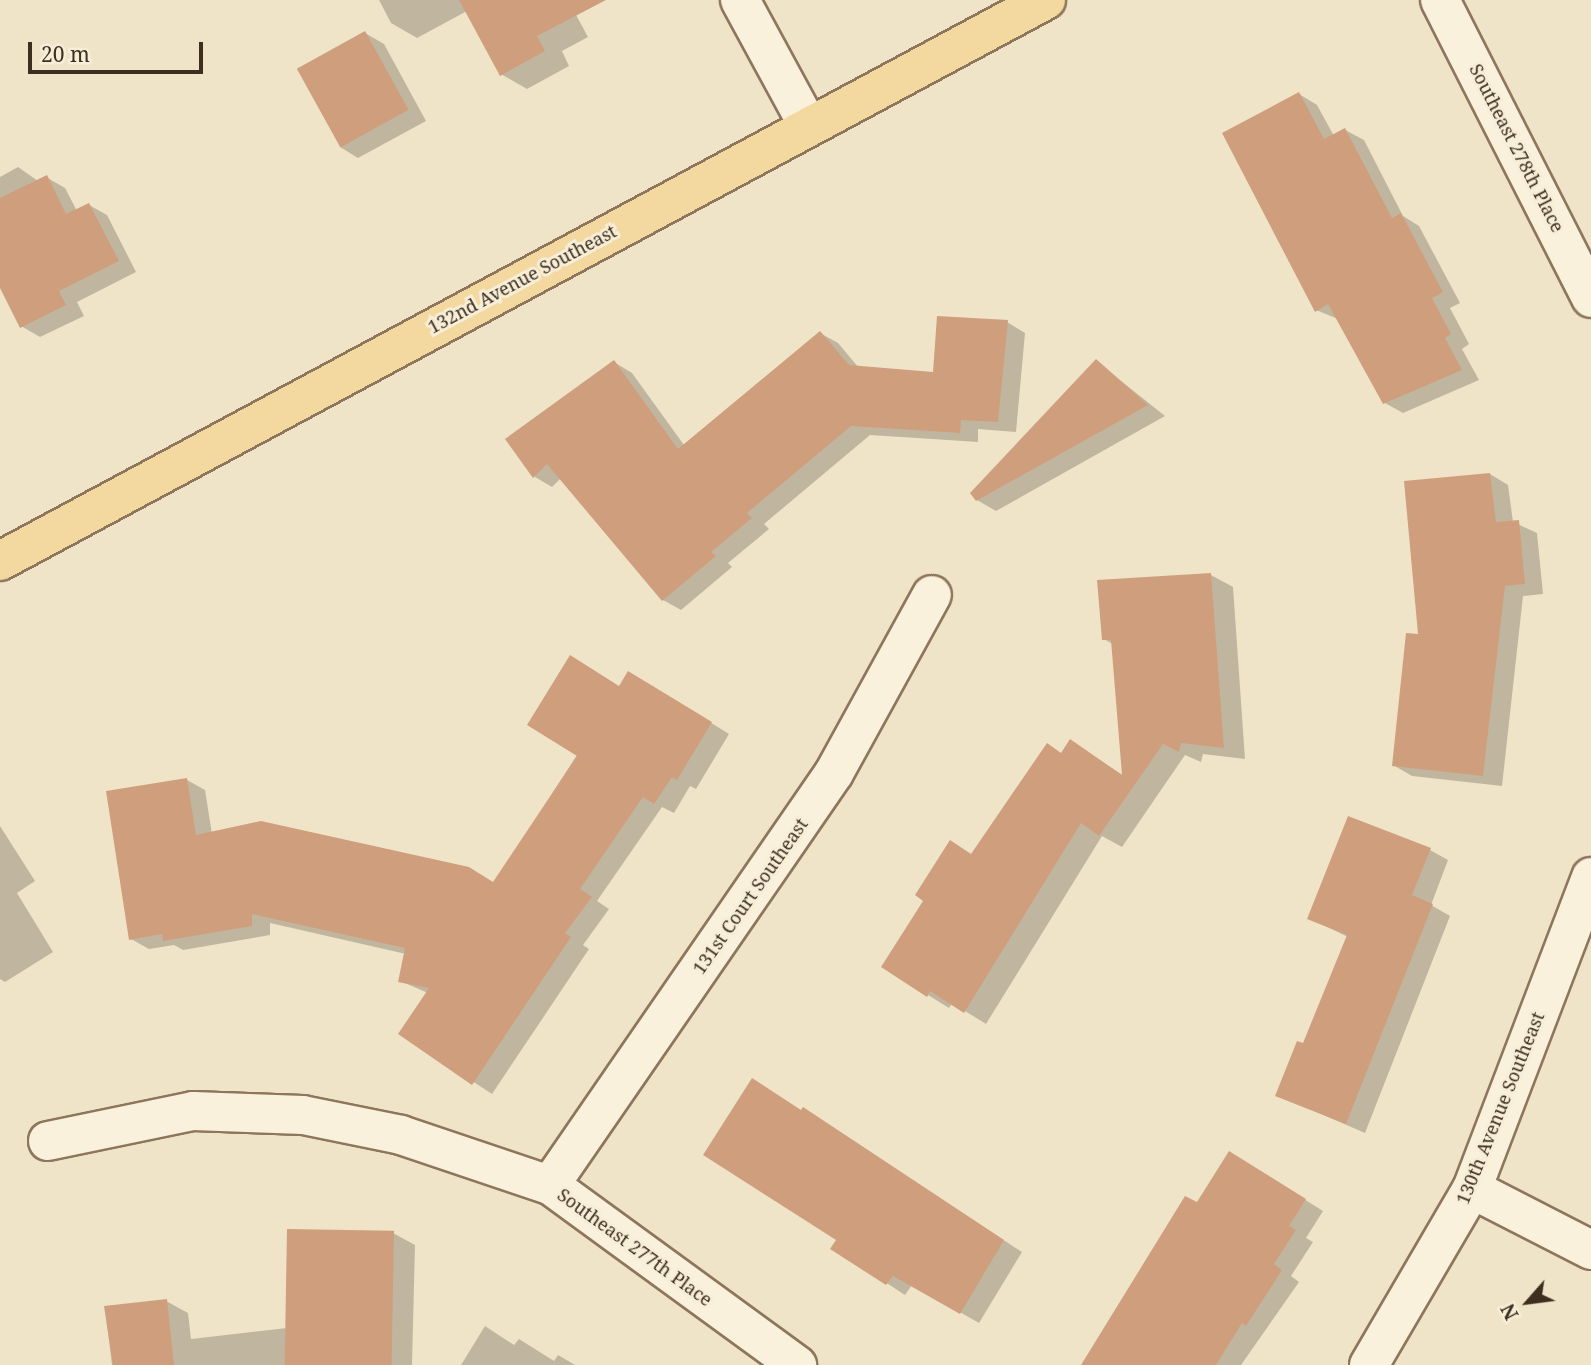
<!DOCTYPE html>
<style>
body{margin:0}
#map{position:relative;width:1591px;height:1365px;overflow:hidden;background:#f0e4c8;font-family:"Noto Serif",serif}
div>[style]{position:absolute}
[style*='--x']{left:calc(var(--x)*1px);top:calc(var(--y)*1px);width:calc(var(--w)*1px);rotate:calc(var(--a)*1deg)}
.shadow>*{inset:0;background:#0003}
.building>*{inset:0;background:#cf9f7d;transform-origin:0 0}
.roads{filter:drop-shadow(2px 0 #8d765c) drop-shadow(-2px 0 #8d765c) drop-shadow(0 2px #8d765c) drop-shadow(0 -2px #8d765c)}
.minor>*{height:38px;margin:-19px;padding:0 19px;transform-origin:19px;border-radius:19px;background:#faf1dc}
.major>*{height:38px;margin:-19px;padding:0 19px;transform-origin:19px;border-radius:19px;background:#f3d9a0}
span{translate:-50% -50%;white-space:nowrap;text-align:center;line-height:1.15;-webkit-text-stroke:6px #f7eed8;paint-order:stroke}
.street-label{font-size:18px;color:#3d2e20}
.north{position:absolute;left:1493px;top:1267px;width:70px;height:70px;-webkit-text-stroke:5px #f7eed8;paint-order:stroke;rotate:242deg;font-size:19px;font-weight:700;line-height:28px;text-align:center;color:#3d2e20}
.north::after{content:'';display:block;margin:auto;width:24px;height:32px;background:#3d2e20;clip-path:polygon(50% 0,100% 100%,50% 72%,0 100%)}
.scale{position:absolute;left:28px;top:42px;width:175px;height:32px;box-sizing:border-box;border:4px solid #3d2e20;border-top:0;padding-left:9px;font-size:21px;line-height:24px;white-space:nowrap;color:#3d2e20;-webkit-text-stroke:5px #f7eed8;paint-order:stroke}
</style>
<div id="map">
<div class="shadow">
<div style="clip-path:polygon(379px 0,568px 0,588px 37px,562px 51px,569px 66px,527px 89px,501px 74px,467px 11px,417px 38px,391px 23px)"></div>
<div style="clip-path:polygon(365px 33px,384px 44px,426px 121px,358px 158px,340px 147px)"></div>
<div style="clip-path:polygon(1299px 94px,1317px 105px,1334px 136px,1345px 130px,1364px 140px,1403px 216px,1419px 226px,1460px 303px,1450px 308px,1469px 344px,1462px 349px,1479px 380px,1403px 413px,1385px 403px,1338px 319px,1316px 310px)"></div>
<div style="clip-path:polygon(18px 167px,38px 181px,46px 177px,65px 188px,77px 211px,89px 205px,107px 215px,136px 272px,77px 302px,84px 316px,40px 337px,21px 326px,0 284px,0 177px)"></div>
<div style="clip-path:polygon(1007px 322px,1025px 333px,1016px 432px,978px 429px,978px 442px,870px 435px,764px 524px,769px 529px,728px 563px,732px 567px,681px 610px,663px 600px,561px 478px,552px 487px,535px 477px,508px 439px,614px 362px,632px 373px,684px 445px,820px 333px,838px 343px,859px 368px,934px 373px)"></div>
<div style="clip-path:polygon(1096px 361px,1165px 416px,996px 511px,977px 500px)"></div>
<div style="clip-path:polygon(1490px 474px,1508px 485px,1513px 522px,1537px 533px,1543px 594px,1523px 596px,1502px 786px,1412px 776px,1393px 765px,1420px 636px)"></div>
<div style="clip-path:polygon(1211px 575px,1233px 587px,1245px 759px,1203px 754px,1201px 762px,1185px 755px,1122px 847px,1102px 836px,986px 1024px,952px 1003px,949px 1008px,928px 995px,972px 855px,1071px 742px,1124px 776px,1114px 645px,1104px 639px)"></div>
<div style="clip-path:polygon(647px 683px,729px 734px,696px 789px,690px 786px,674px 813px,662px 807px,597px 901px,609px 909px,583px 945px,589px 949px,492px 1094px,400px 1034px,428px 993px,400px 981px,406px 954px,270px 923px,270px 935px,183px 950px,174px 945px,149px 949px,131px 939px,187px 780px,205px 790px,212px 834px,494px 884px,620px 688px)"></div>
<div style="clip-path:polygon(0 826px,35px 881px,17px 893px,53px 952px,5px 982px,0 979px)"></div>
<div style="clip-path:polygon(1430px 850px,1448px 860px,1431px 905px,1450px 916px,1365px 1133px,1277px 1095px,1304px 1045px,1348px 937px,1309px 918px)"></div>
<div style="clip-path:polygon(804px 1109px,1022px 1252px,979px 1323px,912px 1285px,905px 1295px,833px 1248px,839px 1239px)"></div>
<div style="clip-path:polygon(1248px 1164px,1323px 1211px,1306px 1238px,1313px 1242px,1291px 1276px,1299px 1282px,1241px 1365px,1082px 1365px,1197px 1205px)"></div>
<div style="clip-path:polygon(393px 1233px,415px 1245px,412px 1365px,112px 1365px,105px 1308px,166px 1301px,188px 1313px,191px 1339px,287px 1328px)"></div>
<div style="clip-path:polygon(485px 1326px,514px 1345px,519px 1339px,554px 1361px,558px 1355px,575px 1365px,461px 1365px)"></div>
</div>
<div class="building">
<div style="clip-path:polygon(459px 0,606px 0,537px 36px,545px 51px,500px 76px)"></div>
<div style="left:365px;top:31px;width:90px;height:78px;rotate:61deg"></div>
<div style="clip-path:polygon(1299px 92px,1324px 139px,1345px 128px,1392px 218px,1401px 213px,1443px 292px,1432px 298px,1451px 334px,1445px 338px,1462px 370px,1383px 404px,1328px 304px,1315px 312px,1222px 133px)"></div>
<div style="clip-path:polygon(47px 175px,66px 214px,89px 203px,119px 261px,59px 291px,66px 305px,20px 328px,0 288px,0 198px)"></div>
<div style="clip-path:polygon(937px 316px,1008px 320px,998px 422px,961px 420px,960px 433px,851px 426px,747px 513px,752px 518px,711px 552px,716px 556px,662px 601px,547px 464px,533px 478px,505px 439px,614px 360px,678px 449px,820px 331px,849px 365px,933px 372px)"></div>
<div style="clip-path:polygon(1096px 359px,1148px 405px,976px 501px,970px 493px)"></div>
<div style="clip-path:polygon(1490px 473px,1496px 522px,1519px 520px,1525px 584px,1505px 586px,1483px 776px,1392px 766px,1406px 633px,1418px 634px,1404px 481px)"></div>
<div style="clip-path:polygon(1211px 573px,1224px 748px,1181px 743px,1179px 752px,1163px 744px,1099px 836px,1081px 823px,964px 1013px,930px 991px,927px 997px,881px 967px,923px 901px,915px 895px,950px 840px,971px 854px,1047px 743px,1061px 753px,1070px 739px,1122px 775px,1111px 640px,1102px 640px,1097px 580px)"></div>
<div style="clip-path:polygon(570px 655px,619px 686px,628px 671px,712px 722px,677px 780px,672px 777px,654px 804px,643px 797px,580px 889px,592px 897px,565px 933px,571px 937px,472px 1085px,398px 1034px,429px 988px,398px 982px,405px 948px,252px 914px,252px 926px,163px 941px,162px 934px,129px 940px,106px 791px,187px 778px,196px 835px,261px 821px,469px 867px,493px 882px,577px 756px,527px 725px)"></div>
<div style="clip-path:polygon(1348px 816px,1431px 848px,1412px 895px,1433px 904px,1346px 1124px,1275px 1096px,1297px 1041px,1303px 1043px,1347px 935px,1307px 919px)"></div>
<div style="clip-path:polygon(752px 1078px,801px 1110px,803px 1107px,1004px 1240px,960px 1314px,893px 1276px,886px 1285px,830px 1249px,836px 1240px,703px 1155px)"></div>
<div style="clip-path:polygon(1229px 1151px,1306px 1199px,1289px 1226px,1296px 1230px,1274px 1264px,1282px 1270px,1246px 1326px,1242px 1323px,1216px 1365px,1081px 1365px,1185px 1196px,1197px 1202px)"></div>
<div style="left:287px;top:1229px;width:107px;height:136px;rotate:1deg"></div>
<div style="clip-path:polygon(167px 1299px,174px 1365px,113px 1365px,104px 1306px)"></div>
</div>
<div class="roads">
<div class="minor">
<div style="--x:740;--y:0;--w:142;--a:61.5"></div>
<div style="--x:1440;--y:0;--w:334;--a:63.1"></div>
<div style="--x:48;--y:1141;--w:148;--a:-11.7"></div>
<div style="--x:193;--y:1111;--w:110;--a:2.1"></div>
<div style="--x:303;--y:1115;--w:100;--a:11.5"></div>
<div style="--x:401;--y:1135;--w:157;--a:18.6"></div>
<div style="--x:550;--y:1185;--w:306;--a:36.1"></div>
<div style="--x:550;--y:1185;--w:500;--a:-55.42"></div>
<div style="--x:834;--y:773;--w:203;--a:-61.2"></div>
<div style="--x:1472;--y:1189;--w:134;--a:27.1"></div>
<div style="--x:1369;--y:1365;--w:204;--a:-59.7"></div>
<div style="--x:1472;--y:1189;--w:334;--a:-69.1"></div>
</div>
<div class="major">
<div style="--x:0;--y:561;--w:1187;--a:-28.21"></div>
</div>
</div>
<div class="street-label">
<span style="left:1517px;top:148px;rotate:63deg">Southeast 278th Place</span>
<span style="left:522px;top:279px;rotate:-28deg">132nd Avenue Southeast</span>
<span style="left:750px;top:896px;rotate:-55deg">131st Court Southeast</span>
<span style="left:1500px;top:1108px;rotate:-68deg">130th Avenue Southeast</span>
<span style="left:635px;top:1247px;rotate:36deg">Southeast 277th Place</span>
</div>
<div class="north">N</div>
<div class="scale">20 m</div>
</div>
